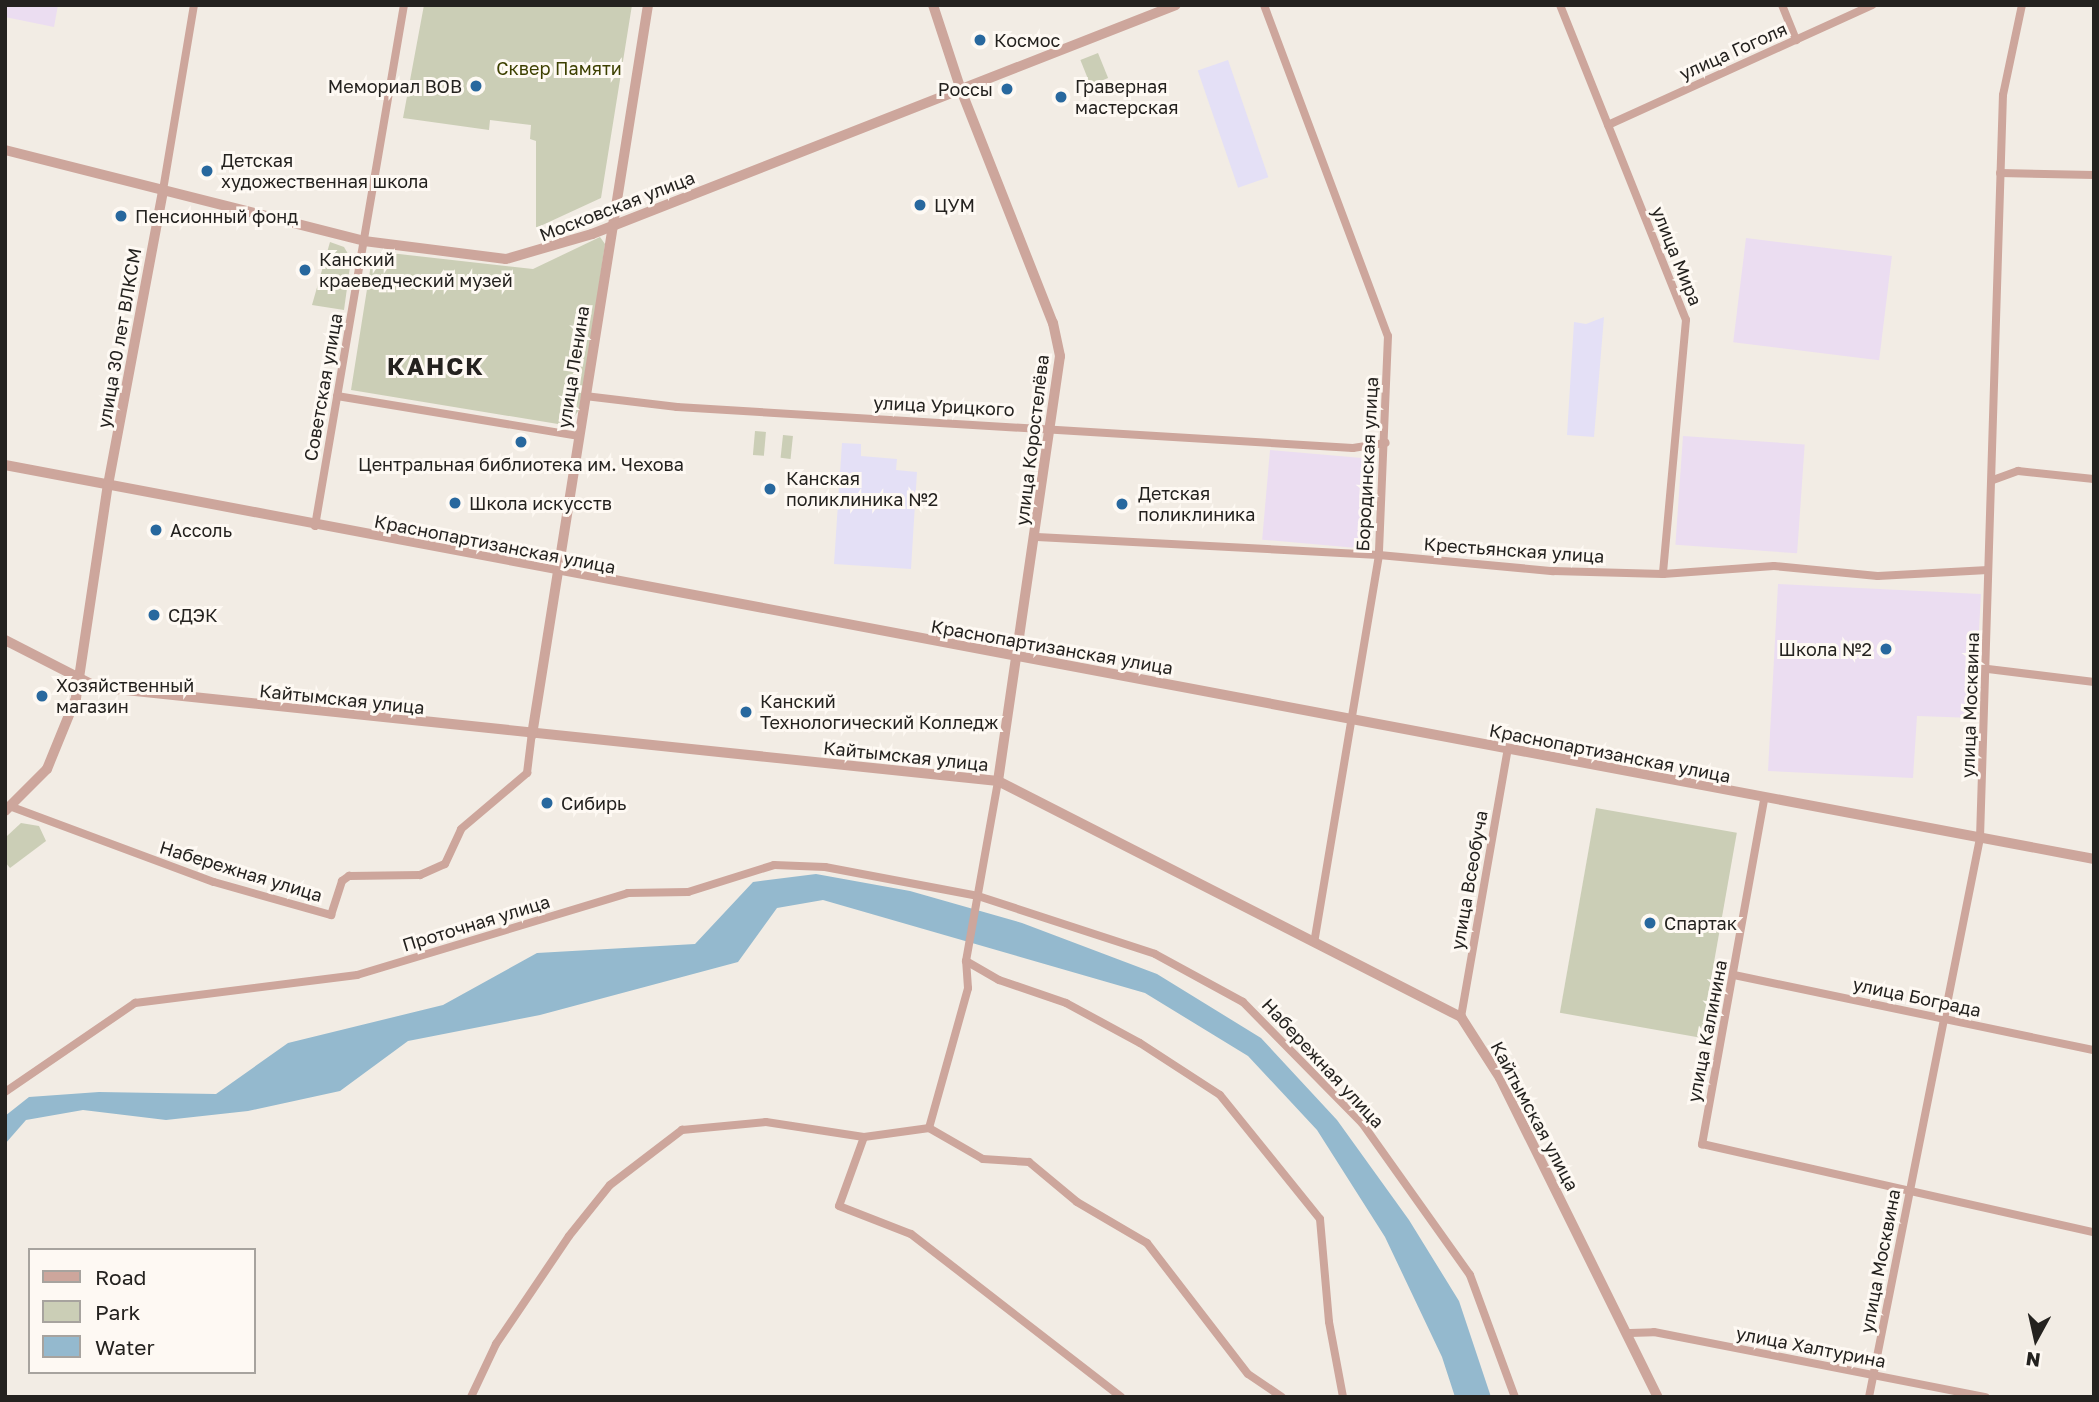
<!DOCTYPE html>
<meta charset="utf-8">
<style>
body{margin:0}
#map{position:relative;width:2099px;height:1402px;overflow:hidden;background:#f2ece4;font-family:"Golos Text",sans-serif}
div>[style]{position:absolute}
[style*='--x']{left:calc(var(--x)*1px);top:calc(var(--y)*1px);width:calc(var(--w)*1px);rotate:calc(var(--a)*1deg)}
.industrial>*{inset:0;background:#e4e0f6;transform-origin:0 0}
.education>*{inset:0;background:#ebddf1;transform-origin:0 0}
.green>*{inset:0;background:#cbceb6;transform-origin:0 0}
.water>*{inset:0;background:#94b9ce}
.minor>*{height:8px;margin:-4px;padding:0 4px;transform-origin:4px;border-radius:4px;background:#cda69c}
.tertiary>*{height:10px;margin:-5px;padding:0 5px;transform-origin:5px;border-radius:5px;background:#cda69c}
.dots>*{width:19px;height:19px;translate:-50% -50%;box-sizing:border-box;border:4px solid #fef9f3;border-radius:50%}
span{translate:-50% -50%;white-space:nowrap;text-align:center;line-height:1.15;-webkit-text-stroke:6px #fef9f3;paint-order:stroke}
.poi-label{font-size:18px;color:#24221f}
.left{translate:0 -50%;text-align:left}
.right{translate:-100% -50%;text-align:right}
.street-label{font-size:18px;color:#24221f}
.park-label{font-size:18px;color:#3d4000}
.district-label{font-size:24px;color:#24221f;font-weight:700;letter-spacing:2px}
.frame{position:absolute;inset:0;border:7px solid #24221f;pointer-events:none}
.legend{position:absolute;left:28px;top:1248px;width:228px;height:126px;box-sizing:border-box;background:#fef9f3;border:2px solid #a7a39e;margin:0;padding:9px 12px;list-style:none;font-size:21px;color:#24221f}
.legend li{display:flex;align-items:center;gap:14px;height:35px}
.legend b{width:35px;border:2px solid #a7a39e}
.north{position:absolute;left:2001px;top:1304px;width:70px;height:70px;-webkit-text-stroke:5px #fef9f3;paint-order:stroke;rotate:188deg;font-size:19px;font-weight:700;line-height:28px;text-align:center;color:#24221f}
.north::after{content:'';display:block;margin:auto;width:24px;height:32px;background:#24221f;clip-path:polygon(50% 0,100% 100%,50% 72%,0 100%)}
</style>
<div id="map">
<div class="industrial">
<div style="left:1228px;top:60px;width:124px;height:32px;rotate:71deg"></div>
<div style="clip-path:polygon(1604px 317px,1594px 437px,1567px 435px,1574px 322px,1586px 324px)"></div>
<div style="clip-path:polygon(842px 443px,861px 444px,861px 456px,897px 459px,896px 470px,917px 472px,911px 569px,834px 564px)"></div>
</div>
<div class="education">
<div style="clip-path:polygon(5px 5px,58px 5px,54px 27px,5px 17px)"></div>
<div style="left:1746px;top:238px;width:147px;height:105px;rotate:7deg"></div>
<div style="left:1683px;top:436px;width:122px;height:109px;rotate:4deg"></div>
<div style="left:1270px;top:450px;width:101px;height:90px;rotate:5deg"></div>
<div style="clip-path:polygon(1778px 584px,1981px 594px,1974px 718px,1917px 716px,1913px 778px,1768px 771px)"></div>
</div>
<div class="green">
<div style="clip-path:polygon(424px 5px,632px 5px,601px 198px,536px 228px,536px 141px,530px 139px,531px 125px,490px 120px,489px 130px,403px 118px)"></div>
<div style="left:1098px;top:53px;width:27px;height:19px;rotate:68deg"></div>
<div style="clip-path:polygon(600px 237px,605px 244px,598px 293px,579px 410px,571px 421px,564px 425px,351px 390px,371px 264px,381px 252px,533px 269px)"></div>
<div style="clip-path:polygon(330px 242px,344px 247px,351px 259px,344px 310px,312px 305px)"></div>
<div style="left:755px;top:431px;width:11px;height:24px;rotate:5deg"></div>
<div style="left:783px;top:435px;width:10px;height:23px;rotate:6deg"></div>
<div style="left:1596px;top:808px;width:143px;height:208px;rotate:10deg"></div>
<div style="clip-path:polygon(21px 823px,39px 826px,46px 841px,10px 868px,5px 862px,7px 836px)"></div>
</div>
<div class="water">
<div style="clip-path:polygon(816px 874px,910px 891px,1022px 923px,1157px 974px,1261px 1038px,1337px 1120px,1409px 1220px,1459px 1301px,1491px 1397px,1455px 1397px,1442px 1357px,1385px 1237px,1317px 1130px,1248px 1056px,1145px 993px,823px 900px,777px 908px,738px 962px,540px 1015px,408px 1041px,340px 1091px,248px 1111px,166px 1120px,83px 1110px,26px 1120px,5px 1144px,5px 1116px,29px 1097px,99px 1092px,216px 1094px,288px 1043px,443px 1005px,537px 953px,695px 944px,753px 882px)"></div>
</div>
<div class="minor">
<div style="--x:1264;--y:5;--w:353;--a:69.5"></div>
<div style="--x:1388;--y:336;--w:219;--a:92.4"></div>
<div style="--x:1379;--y:555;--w:392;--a:99.5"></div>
<div style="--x:1560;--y:5;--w:339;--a:68.2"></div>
<div style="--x:1686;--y:320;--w:255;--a:95.2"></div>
<div style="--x:1782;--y:5;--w:38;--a:68"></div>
<div style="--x:1608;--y:125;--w:290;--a:-24.4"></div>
<div style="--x:2000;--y:173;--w:94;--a:1.2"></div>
<div style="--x:163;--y:190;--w:188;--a:-80.5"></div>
<div style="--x:337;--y:396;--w:244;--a:9.4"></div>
<div style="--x:585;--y:396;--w:93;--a:6.8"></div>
<div style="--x:677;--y:407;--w:677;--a:3.47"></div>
<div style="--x:1353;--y:448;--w:33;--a:-9"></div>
<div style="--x:1993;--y:480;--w:27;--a:-20"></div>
<div style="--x:2018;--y:471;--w:76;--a:6"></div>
<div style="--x:315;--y:526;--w:529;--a:-80.31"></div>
<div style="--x:1037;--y:537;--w:342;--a:3"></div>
<div style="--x:1379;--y:555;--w:175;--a:5.3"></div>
<div style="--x:1553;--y:571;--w:110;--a:1.6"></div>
<div style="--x:1663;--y:574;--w:111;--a:-4.1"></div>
<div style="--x:1774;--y:566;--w:104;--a:5.5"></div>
<div style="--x:1878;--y:576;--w:110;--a:-3.1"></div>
<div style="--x:1988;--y:669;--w:107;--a:7"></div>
<div style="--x:1764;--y:800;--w:350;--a:100.2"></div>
<div style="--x:1702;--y:1144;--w:402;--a:12.7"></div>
<div style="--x:12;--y:807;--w:215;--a:20.4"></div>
<div style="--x:214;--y:882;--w:122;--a:15.8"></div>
<div style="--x:331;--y:915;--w:36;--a:-72"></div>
<div style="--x:342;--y:881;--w:9;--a:-36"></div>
<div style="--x:349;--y:876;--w:71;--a:-0.8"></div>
<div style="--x:420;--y:875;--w:27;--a:-24"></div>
<div style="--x:445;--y:864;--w:38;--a:-65"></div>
<div style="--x:461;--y:829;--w:87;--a:-40.3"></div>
<div style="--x:527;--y:773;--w:38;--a:-83"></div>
<div style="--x:966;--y:961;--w:38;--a:30"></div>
<div style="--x:999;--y:980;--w:71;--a:18.9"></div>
<div style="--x:1066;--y:1003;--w:84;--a:28.4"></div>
<div style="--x:1140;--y:1043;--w:95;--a:33"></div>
<div style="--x:1220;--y:1095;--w:159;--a:51.1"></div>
<div style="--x:1320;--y:1219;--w:103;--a:85"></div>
<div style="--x:1329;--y:1322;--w:76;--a:79.4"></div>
<div style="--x:1734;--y:975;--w:368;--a:11.8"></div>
<div style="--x:1461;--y:1017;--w:273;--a:-80.1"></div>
<div style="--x:5;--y:1092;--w:158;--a:-34.4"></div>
<div style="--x:135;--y:1003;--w:224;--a:-7.2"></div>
<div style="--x:357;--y:975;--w:283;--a:-16.8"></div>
<div style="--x:628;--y:893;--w:60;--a:-1"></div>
<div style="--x:688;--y:892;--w:90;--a:-17.4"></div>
<div style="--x:774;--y:865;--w:51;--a:2.2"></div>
<div style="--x:825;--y:867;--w:156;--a:10.7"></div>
<div style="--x:978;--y:896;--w:186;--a:18.1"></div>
<div style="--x:1155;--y:954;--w:100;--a:28.6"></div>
<div style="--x:1243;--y:1002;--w:170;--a:45.5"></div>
<div style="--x:1362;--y:1123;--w:186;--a:54.6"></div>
<div style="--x:1470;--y:1275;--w:130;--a:69.8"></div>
<div style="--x:929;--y:1128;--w:145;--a:-74.4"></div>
<div style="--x:968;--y:988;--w:27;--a:-94"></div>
<div style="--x:966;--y:961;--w:183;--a:-79.9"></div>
<div style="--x:864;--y:1137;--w:73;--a:109.9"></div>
<div style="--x:839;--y:1206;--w:77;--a:21.3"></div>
<div style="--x:911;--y:1234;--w:266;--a:37.8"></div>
<div style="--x:1630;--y:1333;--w:24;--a:-2"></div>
<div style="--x:1654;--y:1332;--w:338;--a:11.1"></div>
<div style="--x:471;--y:1397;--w:59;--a:-64.7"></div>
<div style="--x:496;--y:1344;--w:130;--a:-55.9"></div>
<div style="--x:569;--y:1236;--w:65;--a:-51.2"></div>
<div style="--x:610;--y:1185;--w:91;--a:-37.4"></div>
<div style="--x:682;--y:1130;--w:84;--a:-5.4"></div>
<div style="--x:766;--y:1122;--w:99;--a:8.7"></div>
<div style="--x:864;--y:1137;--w:66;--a:-7.9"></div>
<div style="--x:929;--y:1128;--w:62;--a:29.9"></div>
<div style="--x:983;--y:1159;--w:46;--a:3.7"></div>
<div style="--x:1029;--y:1162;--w:62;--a:39.8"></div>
<div style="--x:1077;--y:1202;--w:81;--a:30.4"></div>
<div style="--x:1147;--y:1243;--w:165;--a:52.4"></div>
<div style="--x:1248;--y:1374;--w:41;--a:34.1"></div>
<div style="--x:1869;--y:1397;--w:570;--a:-78.77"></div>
<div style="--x:1980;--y:838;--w:743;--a:-88.23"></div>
<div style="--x:2003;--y:95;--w:92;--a:-78.1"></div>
</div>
<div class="tertiary">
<div style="--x:933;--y:5;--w:89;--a:71.8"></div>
<div style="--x:961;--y:90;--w:251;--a:68.5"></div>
<div style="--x:1053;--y:323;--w:34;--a:78"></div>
<div style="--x:1060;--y:356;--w:429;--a:98.3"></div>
<div style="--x:5;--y:150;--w:370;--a:14.2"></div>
<div style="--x:364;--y:241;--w:143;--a:7.2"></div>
<div style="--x:506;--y:259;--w:90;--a:-16.2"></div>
<div style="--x:592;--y:234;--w:627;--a:-21.41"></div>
<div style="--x:5;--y:465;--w:2126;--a:10.68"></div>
<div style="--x:5;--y:640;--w:103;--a:27.1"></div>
<div style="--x:97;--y:687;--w:906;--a:5.96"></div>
<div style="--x:998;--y:781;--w:520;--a:27.01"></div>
<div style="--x:1461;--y:1017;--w:72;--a:57.4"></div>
<div style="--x:1500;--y:1078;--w:356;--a:63.7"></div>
<div style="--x:532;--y:735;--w:739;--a:-80.97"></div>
<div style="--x:5;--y:811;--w:59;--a:-45"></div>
<div style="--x:47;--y:769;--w:77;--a:-67.8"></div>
<div style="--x:76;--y:698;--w:215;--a:-81.5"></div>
<div style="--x:108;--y:485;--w:300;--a:-79.4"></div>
</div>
<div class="dots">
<div style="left:980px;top:40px;background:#28689e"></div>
<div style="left:476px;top:86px;background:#28689e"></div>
<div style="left:1007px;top:89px;background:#28689e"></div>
<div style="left:1061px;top:97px;background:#28689e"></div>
<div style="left:207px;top:171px;background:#28689e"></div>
<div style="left:920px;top:205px;background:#28689e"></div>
<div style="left:121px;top:216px;background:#28689e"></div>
<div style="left:305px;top:270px;background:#28689e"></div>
<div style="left:521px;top:442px;background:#28689e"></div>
<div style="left:770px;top:489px;background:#28689e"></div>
<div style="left:455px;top:503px;background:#28689e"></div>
<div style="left:1122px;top:504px;background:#28689e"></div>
<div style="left:156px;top:530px;background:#28689e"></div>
<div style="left:154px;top:615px;background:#28689e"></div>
<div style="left:1886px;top:649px;background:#28689e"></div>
<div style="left:42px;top:696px;background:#28689e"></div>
<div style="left:746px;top:712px;background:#28689e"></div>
<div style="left:547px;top:803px;background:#28689e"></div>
<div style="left:1650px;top:923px;background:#28689e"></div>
</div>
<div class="poi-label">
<span class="left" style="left:994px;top:40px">Космос</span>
<span class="right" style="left:462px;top:86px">Мемориал ВОВ</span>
<span class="left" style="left:1075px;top:97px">Граверная<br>мастерская</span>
<span class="right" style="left:993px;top:89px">Россы</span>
<span class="left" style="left:221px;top:171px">Детская<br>художественная школа</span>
<span class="left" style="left:934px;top:205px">ЦУМ</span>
<span class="left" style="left:135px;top:216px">Пенсионный фонд</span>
<span class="left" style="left:319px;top:270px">Канский<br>краеведческий музей</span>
<span style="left:521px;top:464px">Центральная библиотека им. Чехова</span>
<span class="left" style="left:786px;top:489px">Канская<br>поликлиника №2</span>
<span class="left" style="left:1138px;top:504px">Детская<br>поликлиника</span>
<span class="left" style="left:469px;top:503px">Школа искусств</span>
<span class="left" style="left:170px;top:530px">Ассоль</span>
<span class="left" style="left:168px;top:615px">СДЭК</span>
<span class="right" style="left:1872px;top:649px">Школа №2</span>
<span class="left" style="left:56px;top:696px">Хозяйственный<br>магазин</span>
<span class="left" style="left:760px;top:712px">Канский<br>Технологический Колледж</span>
<span class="left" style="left:561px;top:803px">Сибирь</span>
<span class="left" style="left:1664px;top:923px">Спартак</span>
</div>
<div class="street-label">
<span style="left:1733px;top:51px;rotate:-24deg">улица Гоголя</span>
<span style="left:617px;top:206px;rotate:-21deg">Московская улица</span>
<span style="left:1677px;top:256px;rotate:68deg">улица Мира</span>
<span style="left:119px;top:338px;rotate:-80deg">улица 30 лет ВЛКСМ</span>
<span style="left:573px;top:367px;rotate:-81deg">улица Ленина</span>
<span style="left:323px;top:387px;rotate:-80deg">Советская улица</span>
<span style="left:944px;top:406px;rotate:3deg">улица Урицкого</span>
<span style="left:1032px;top:440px;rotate:-83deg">улица Коростелёва</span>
<span style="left:1367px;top:464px;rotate:-87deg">Бородинская улица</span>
<span style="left:495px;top:544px;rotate:11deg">Краснопартизанская улица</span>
<span style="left:1514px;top:550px;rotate:4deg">Крестьянская улица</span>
<span style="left:1052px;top:647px;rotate:10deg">Краснопартизанская улица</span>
<span style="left:342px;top:699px;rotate:6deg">Кайтымская улица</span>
<span style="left:1970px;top:705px;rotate:-88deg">улица Москвина</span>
<span style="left:1610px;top:753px;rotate:11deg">Краснопартизанская улица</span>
<span style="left:906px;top:756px;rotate:6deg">Кайтымская улица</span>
<span style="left:241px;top:871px;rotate:17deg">Набережная улица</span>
<span style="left:1469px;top:880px;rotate:-80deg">улица Всеобуча</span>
<span style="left:476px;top:923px;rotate:-17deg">Проточная улица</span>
<span style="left:1917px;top:997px;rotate:12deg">улица Бограда</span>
<span style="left:1707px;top:1031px;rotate:-79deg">улица Калинина</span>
<span style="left:1323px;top:1063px;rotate:47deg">Набережная улица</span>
<span style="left:1535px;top:1116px;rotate:62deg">Кайтымская улица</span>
<span style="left:1880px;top:1261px;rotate:-79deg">улица Москвина</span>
<span style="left:1811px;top:1347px;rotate:11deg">улица Халтурина</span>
</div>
<div class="park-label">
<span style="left:559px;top:68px">Сквер Памяти</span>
</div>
<div class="district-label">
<span style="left:436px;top:366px">КАНСК</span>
</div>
<div class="frame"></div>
<ul class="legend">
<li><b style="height:9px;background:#cda69c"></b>Road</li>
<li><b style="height:19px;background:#cbceb6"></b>Park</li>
<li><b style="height:19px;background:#94b9ce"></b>Water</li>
</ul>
<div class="north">N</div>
</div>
